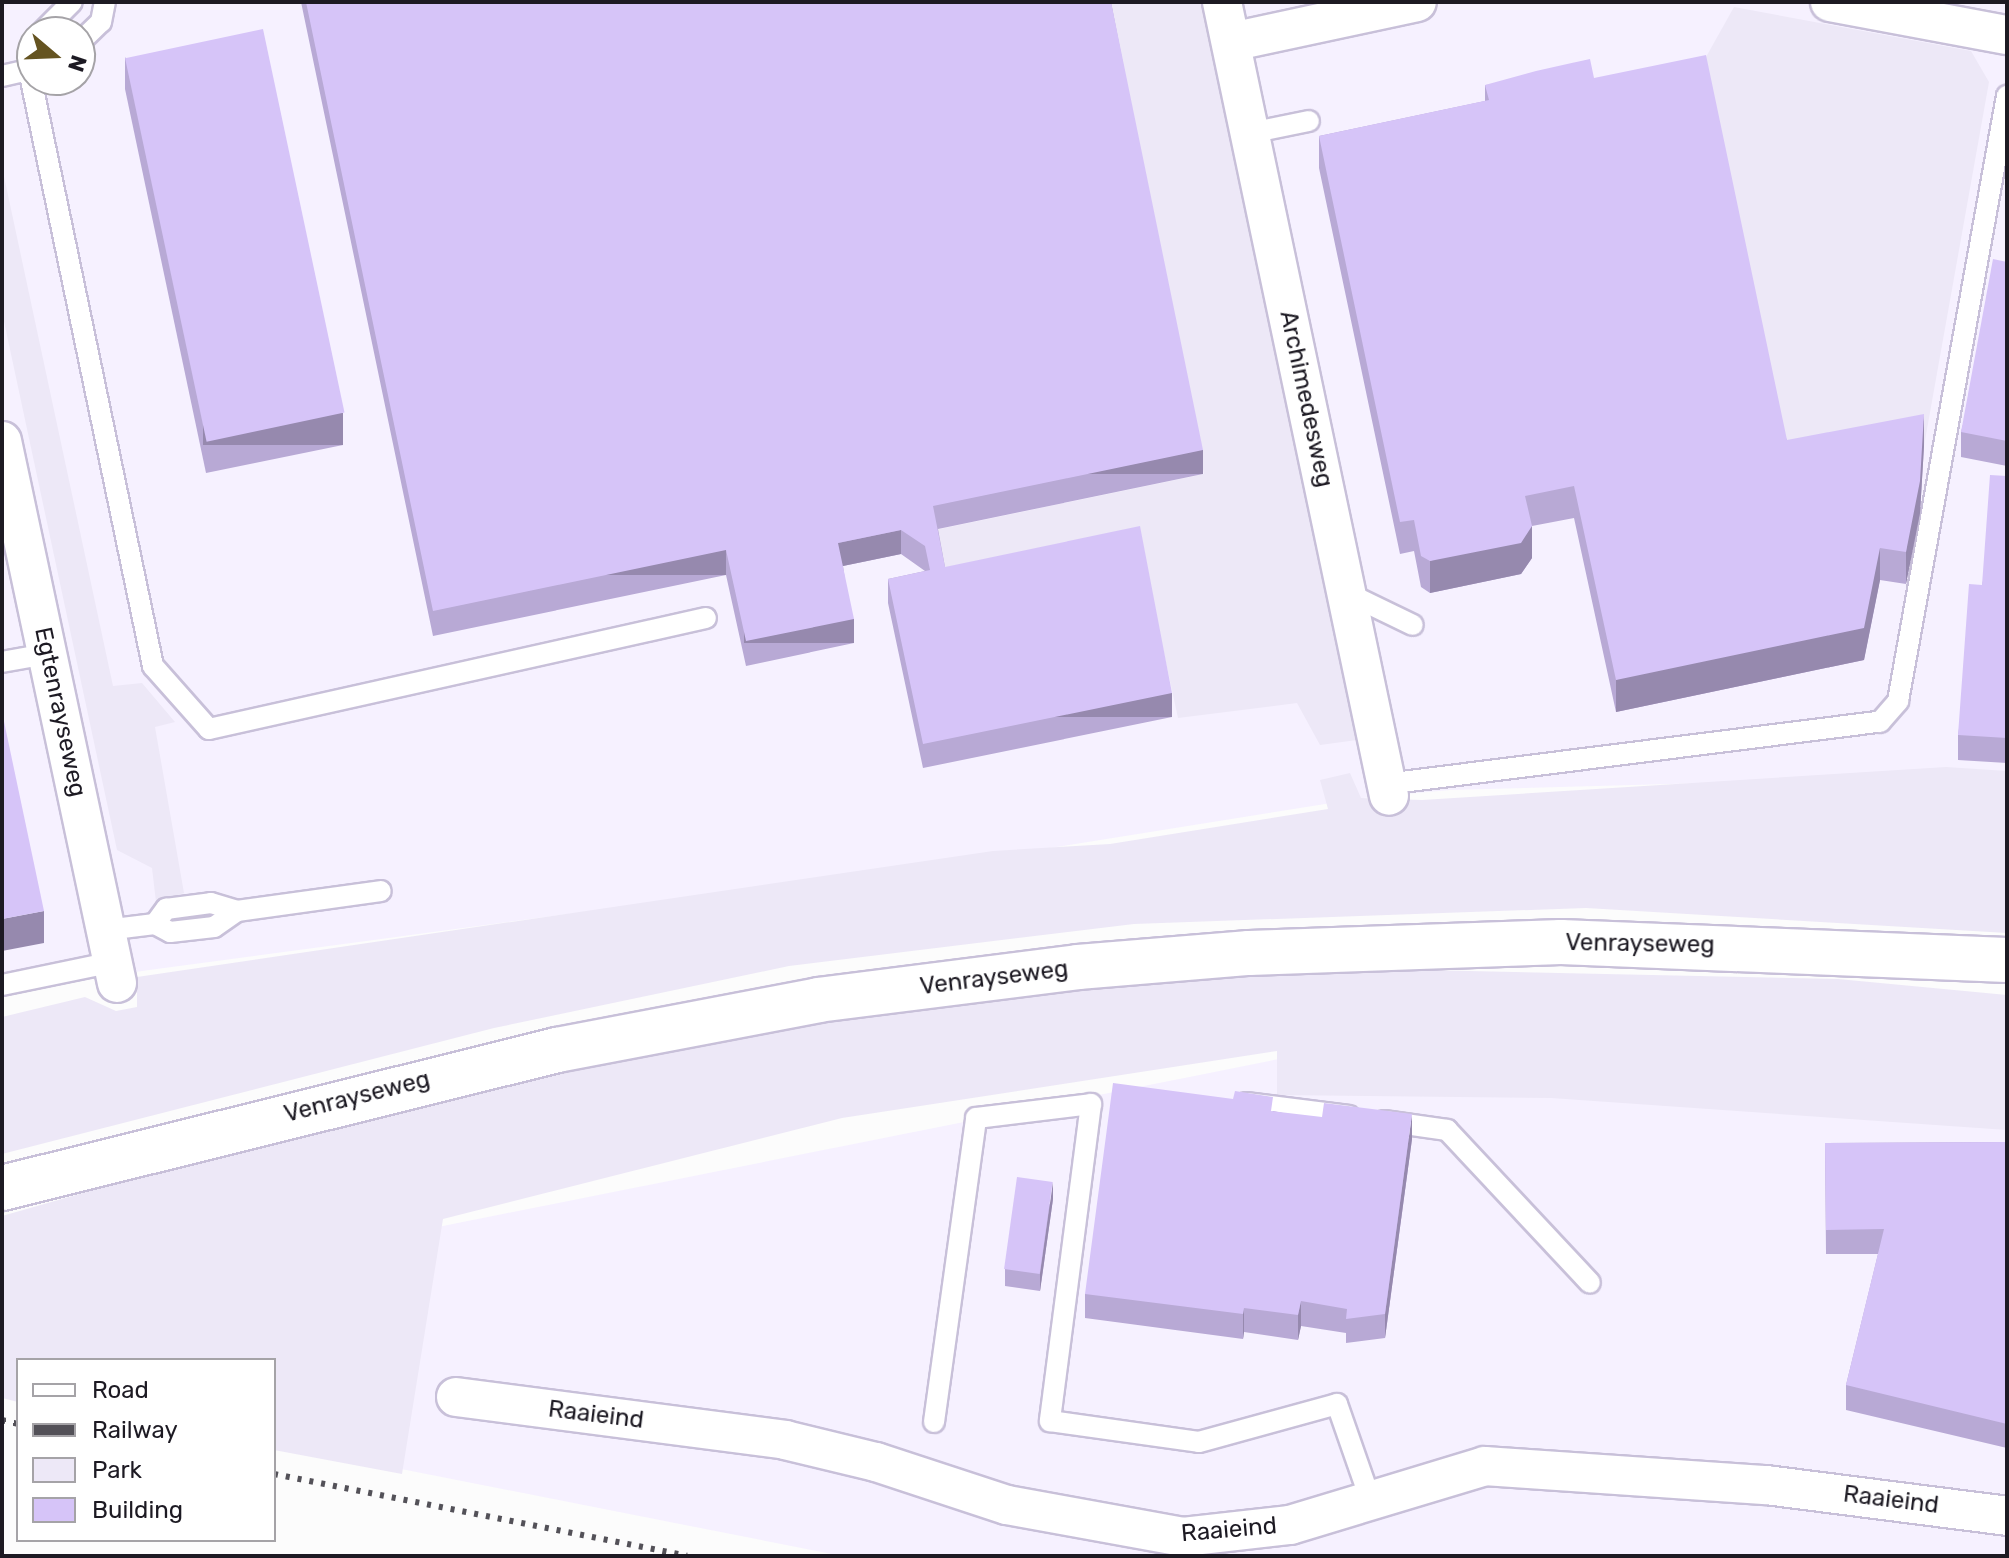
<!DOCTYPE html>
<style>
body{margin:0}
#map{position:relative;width:2009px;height:1558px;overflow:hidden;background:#fcfcfc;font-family:Rubik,sans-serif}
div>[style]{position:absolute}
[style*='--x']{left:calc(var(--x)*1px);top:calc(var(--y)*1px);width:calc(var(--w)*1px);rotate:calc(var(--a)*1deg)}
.built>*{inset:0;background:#f6f1ff}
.green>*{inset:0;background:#ede8f7}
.roads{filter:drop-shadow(2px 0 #c8c0d9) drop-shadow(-2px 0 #c8c0d9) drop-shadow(0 2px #c8c0d9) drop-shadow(0 -2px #c8c0d9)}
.service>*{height:20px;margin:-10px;padding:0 10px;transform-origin:10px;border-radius:10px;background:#fff}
.minor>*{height:38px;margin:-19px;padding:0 19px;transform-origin:19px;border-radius:19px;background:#fff}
.secondary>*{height:44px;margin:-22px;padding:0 22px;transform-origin:22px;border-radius:22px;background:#fff}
.rail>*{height:6px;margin-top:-3px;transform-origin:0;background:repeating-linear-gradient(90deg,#535158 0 4px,transparent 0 12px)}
.wall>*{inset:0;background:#b8a9d5}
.shaded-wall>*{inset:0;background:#9689ae;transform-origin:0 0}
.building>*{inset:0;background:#d6c4f8;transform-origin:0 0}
span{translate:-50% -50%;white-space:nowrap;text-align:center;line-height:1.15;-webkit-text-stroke:7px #fff;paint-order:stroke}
.street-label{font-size:24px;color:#1d1a23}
.frame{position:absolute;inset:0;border:4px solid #1d1a23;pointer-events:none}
.legend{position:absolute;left:16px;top:1358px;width:260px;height:184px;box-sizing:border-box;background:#fff;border:2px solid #a5a3a7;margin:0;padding:10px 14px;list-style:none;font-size:24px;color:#1d1a23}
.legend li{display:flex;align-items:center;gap:16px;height:40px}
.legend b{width:40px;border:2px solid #a5a3a7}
.north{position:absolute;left:16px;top:16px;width:80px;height:80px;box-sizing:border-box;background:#fff;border:2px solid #a5a3a7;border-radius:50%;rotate:109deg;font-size:22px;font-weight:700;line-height:32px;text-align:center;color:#1d1a23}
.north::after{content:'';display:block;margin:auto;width:28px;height:36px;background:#655421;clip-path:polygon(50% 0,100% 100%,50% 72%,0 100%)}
</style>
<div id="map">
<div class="built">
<div style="clip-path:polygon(evenodd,2px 2px,2007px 2px,2007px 829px,1783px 781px,1450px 790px,1363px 798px,994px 857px,142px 971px,2px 994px,2px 2px,32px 32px,80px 32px,80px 80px,32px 80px,32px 32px)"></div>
<div style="clip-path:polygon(1319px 1051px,2007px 1089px,2007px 1556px,842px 1556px,391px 1467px,428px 1229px)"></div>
</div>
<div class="green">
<div style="clip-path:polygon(1109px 2px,1202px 2px,1357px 740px,1320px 745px,1297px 703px,1178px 718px,1141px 547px,946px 587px,935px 530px,1204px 474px)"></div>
<div style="clip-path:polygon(1734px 7px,1971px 51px,1989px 82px,1924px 446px,1787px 472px,1706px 87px,1706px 57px)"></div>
<div style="clip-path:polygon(2px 167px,113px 686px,142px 683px,175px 722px,155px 727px,184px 893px,156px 902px,152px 868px,117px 850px,2px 312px)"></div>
<div style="clip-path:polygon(1946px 767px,2007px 771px,2007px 933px,1586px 908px,1134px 924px,789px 966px,494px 1028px,2px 1154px,2px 1017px,85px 997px,116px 1011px,137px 1007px,137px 977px,993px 851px,1110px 844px,1328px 809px,1320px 780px,1350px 773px,1361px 798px,1422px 800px)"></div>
<div style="clip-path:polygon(1285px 967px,1838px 979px,2007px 995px,2007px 1130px,1551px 1098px,1277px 1095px,1277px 1051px,842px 1118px,443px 1219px,402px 1474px,274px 1450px,274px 1360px,18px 1360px,18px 1402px,2px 1398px,2px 1216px,434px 1093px,876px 1004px)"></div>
</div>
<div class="roads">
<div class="service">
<div style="--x:42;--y:32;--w:42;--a:-45"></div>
<div style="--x:80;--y:42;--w:29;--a:-44"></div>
<div style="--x:101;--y:22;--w:20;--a:-79"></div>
<div style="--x:2;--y:76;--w:28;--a:-13"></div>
<div style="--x:29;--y:70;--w:609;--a:78.25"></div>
<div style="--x:153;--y:666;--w:84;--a:48.4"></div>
<div style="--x:209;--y:729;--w:509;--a:-12.59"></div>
<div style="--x:1250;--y:133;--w:60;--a:-11.5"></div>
<div style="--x:1347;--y:593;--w:73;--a:25.9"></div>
<div style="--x:2;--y:662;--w:46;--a:-10.1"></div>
<div style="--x:1386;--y:784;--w:498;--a:-7.2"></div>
<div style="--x:1880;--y:722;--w:28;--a:-49"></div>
<div style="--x:1898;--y:701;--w:615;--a:-79.79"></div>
<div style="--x:211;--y:903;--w:27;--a:17"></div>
<div style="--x:237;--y:911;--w:28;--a:145"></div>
<div style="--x:214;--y:927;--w:44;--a:173.5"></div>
<div style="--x:170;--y:932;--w:17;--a:-152"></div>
<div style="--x:155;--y:924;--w:19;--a:-54"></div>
<div style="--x:166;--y:909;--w:45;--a:-7.6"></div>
<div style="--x:237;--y:911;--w:145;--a:-7.9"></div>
<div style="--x:106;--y:930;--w:49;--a:-7"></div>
<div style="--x:2;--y:985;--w:113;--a:-11.7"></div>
<div style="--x:1246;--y:1103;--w:104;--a:7.2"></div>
<div style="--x:1384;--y:1121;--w:64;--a:8.1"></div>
<div style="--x:1447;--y:1130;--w:209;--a:46.9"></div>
<div style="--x:934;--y:1422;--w:307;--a:-82.1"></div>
<div style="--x:976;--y:1118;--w:116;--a:-6.9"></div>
<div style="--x:1091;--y:1104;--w:320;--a:97.4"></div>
<div style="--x:1050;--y:1421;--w:150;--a:8"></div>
<div style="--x:1199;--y:1442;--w:143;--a:-15.4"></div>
<div style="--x:1337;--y:1404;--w:101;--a:70.8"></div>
</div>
<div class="minor">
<div style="--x:1222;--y:2;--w:811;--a:78.12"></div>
<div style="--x:1830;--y:2;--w:180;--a:10.6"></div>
<div style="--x:1231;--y:42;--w:190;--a:-12.1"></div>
<div style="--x:2;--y:441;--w:554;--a:78.02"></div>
<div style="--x:456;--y:1397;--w:332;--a:7.4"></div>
<div style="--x:785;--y:1440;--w:94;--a:13.6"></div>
<div style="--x:876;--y:1462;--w:138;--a:18.2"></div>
<div style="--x:1007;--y:1505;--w:179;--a:10.3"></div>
<div style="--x:1183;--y:1537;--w:108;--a:-6.4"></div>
<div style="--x:1290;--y:1525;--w:204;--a:-16.8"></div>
<div style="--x:1485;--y:1466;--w:282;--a:3.9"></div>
<div style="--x:1766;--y:1485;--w:243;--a:7.3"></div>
</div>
<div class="secondary">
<div style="--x:2;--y:1188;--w:572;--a:-13.96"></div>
<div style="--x:557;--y:1050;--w:266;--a:-10.8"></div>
<div style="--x:818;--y:1000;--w:262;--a:-7.2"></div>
<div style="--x:1078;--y:967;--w:172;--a:-4.7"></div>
<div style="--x:1249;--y:953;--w:312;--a:-2"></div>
<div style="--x:1561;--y:942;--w:446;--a:2.3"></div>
</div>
</div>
<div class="rail">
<div style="--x:2;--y:1420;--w:16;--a:14"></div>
<div style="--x:274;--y:1474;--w:421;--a:11.2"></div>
</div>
<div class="wall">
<div style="clip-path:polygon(301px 2px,1111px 2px,1203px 474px,938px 529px,945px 567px,1172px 717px,923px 768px,888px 603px,888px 579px,925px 571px,901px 554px,843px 566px,854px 643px,746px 666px,726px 575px,433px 636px)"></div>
<div style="clip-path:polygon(125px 57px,343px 445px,206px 473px,125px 89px)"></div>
<div style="clip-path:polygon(1594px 78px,1787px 440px,1924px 446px,1920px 513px,1906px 584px,1880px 580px,1864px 660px,1616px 712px,1574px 518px,1532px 526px,1532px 558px,1521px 574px,1430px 593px,1421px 587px,1414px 551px,1400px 554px,1319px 168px,1319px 136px,1485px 101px,1485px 85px)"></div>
<div style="clip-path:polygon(2007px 262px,2007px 466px,1961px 457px,1961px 432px)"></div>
<div style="clip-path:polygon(2007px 476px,2007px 763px,1958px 760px,1958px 735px,1982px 585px)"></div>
<div style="clip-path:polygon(1273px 1111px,1412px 1139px,1385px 1338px,1346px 1343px,1346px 1333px,1301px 1326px,1298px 1340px,1244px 1332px,1243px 1339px,1085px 1318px,1085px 1294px)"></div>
<div style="clip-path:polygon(2007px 1142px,2007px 1448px,1846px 1410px,1846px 1385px,1878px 1254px,1826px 1254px,1825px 1143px)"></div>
<div style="clip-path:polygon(1053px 1199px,1040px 1291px,1005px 1286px,1005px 1269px)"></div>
</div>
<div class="shaded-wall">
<div style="left:343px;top:413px;width:32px;height:140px;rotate:90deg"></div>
<div style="clip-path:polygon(1924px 414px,1924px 446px,1920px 513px,1906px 584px,1906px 552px)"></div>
<div style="left:1203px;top:450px;width:24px;height:276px;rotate:90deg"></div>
<div style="clip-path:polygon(1532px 526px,1532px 558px,1521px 574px,1430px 593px,1430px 561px)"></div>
<div style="clip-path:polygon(901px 530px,901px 554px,838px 567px,838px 543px)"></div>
<div style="clip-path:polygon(1880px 548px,1880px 580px,1864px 660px,1616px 712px,1616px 680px)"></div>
<div style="left:726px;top:550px;width:25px;height:299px;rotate:90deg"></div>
<div style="left:854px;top:619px;width:24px;height:110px;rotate:90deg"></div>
<div style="left:1172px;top:693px;width:24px;height:254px;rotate:90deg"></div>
<div style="clip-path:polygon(44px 911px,44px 943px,2px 951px,2px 919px)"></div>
<div style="clip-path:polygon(1412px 1114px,1412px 1139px,1385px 1338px,1385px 1314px)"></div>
<div style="clip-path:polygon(1053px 1182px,1053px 1199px,1040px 1291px,1040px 1274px)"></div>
<div style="clip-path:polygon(1301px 1301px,1301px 1326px,1298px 1340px,1298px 1315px)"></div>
<div style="clip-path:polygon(1244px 1308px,1244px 1332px,1243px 1339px,1243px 1314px)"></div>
</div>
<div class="building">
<div style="clip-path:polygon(306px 2px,1111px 2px,1203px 450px,933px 506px,945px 567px,1140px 526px,1172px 693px,923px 744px,888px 579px,930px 570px,925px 546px,901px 530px,838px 543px,854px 619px,746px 641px,726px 550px,433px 611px)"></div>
<div style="left:263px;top:29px;width:392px;height:141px;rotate:78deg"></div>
<div style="clip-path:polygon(1706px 55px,1787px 440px,1924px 414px,1920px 481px,1906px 552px,1880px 548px,1864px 628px,1616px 680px,1574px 486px,1525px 496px,1532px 526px,1521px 543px,1430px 561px,1421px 556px,1414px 520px,1400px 522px,1319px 136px,1489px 100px,1485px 85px,1536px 71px,1590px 59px,1594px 78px)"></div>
<div style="clip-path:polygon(1993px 259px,2007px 262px,2007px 441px,1961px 432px)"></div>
<div style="clip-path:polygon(1990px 475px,2007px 476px,2007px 738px,1958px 735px,1969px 584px,1982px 585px)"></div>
<div style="clip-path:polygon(2px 712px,44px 911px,2px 919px)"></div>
<div style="clip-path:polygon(1113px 1083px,1233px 1099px,1235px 1091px,1273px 1097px,1271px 1111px,1322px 1117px,1324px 1103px,1412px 1114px,1385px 1314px,1346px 1319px,1347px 1309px,1301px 1301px,1298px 1315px,1244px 1308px,1243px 1314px,1085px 1294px)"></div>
<div style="clip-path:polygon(2007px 1142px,2007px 1424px,1846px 1385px,1884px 1229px,1826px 1230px,1825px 1143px)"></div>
<div style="left:1017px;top:1177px;width:36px;height:93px;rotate:8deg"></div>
</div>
<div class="street-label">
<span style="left:1306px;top:399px;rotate:78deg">Archimedesweg</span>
<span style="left:60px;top:712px;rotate:78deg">Egtenrayseweg</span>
<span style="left:1640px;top:944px;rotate:1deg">Venrayseweg</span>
<span style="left:994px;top:978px;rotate:-7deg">Venrayseweg</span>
<span style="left:357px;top:1097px;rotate:-14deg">Venrayseweg</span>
<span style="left:596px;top:1415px;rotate:7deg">Raaieind</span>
<span style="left:1891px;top:1500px;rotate:7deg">Raaieind</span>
<span style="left:1229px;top:1530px;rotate:-5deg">Raaieind</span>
</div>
<div class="frame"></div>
<ul class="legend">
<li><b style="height:10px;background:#fff"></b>Road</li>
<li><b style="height:10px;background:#535158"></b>Railway</li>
<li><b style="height:22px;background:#ede8f7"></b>Park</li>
<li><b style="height:22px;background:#d6c4f8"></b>Building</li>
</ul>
<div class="north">N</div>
</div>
